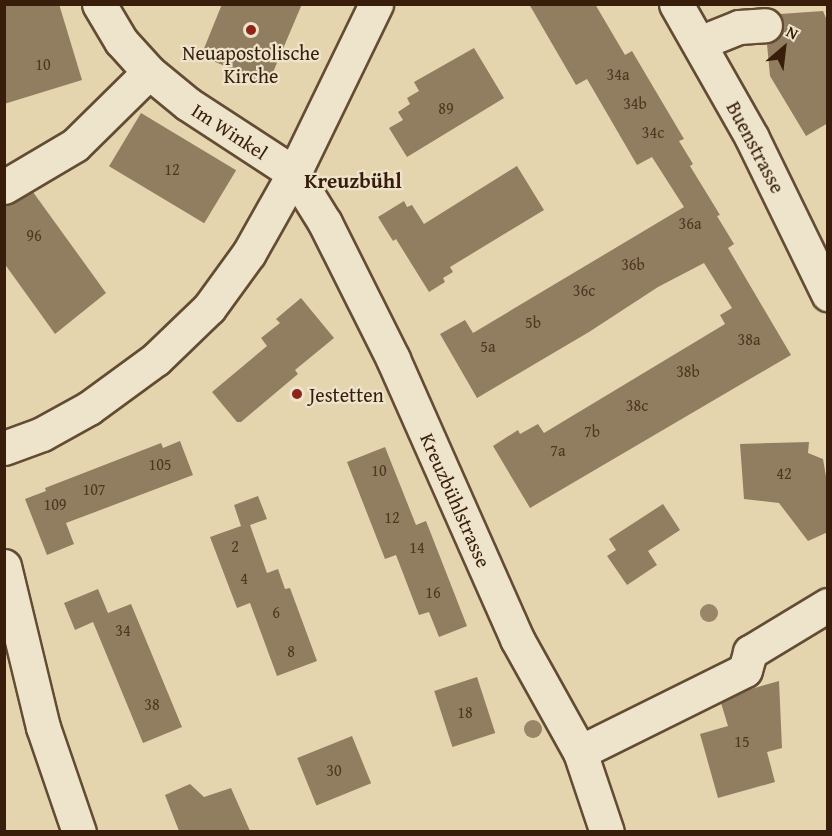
<!DOCTYPE html>
<meta charset="utf-8">
<style>
body{margin:0}
#map{position:relative;width:832px;height:836px;overflow:hidden;background:#e4d5af;font-family:"Gentium Book Plus",serif}
div>[style]{position:absolute}
[style*='--x']{left:calc(var(--x)*1px);top:calc(var(--y)*1px);width:calc(var(--w)*1px);rotate:calc(var(--a)*1deg)}
.building>*{inset:0;background:#917d60;transform-origin:0 0}
.roads{filter:drop-shadow(2px 0 #634c33) drop-shadow(-2px 0 #634c33) drop-shadow(0 2px #634c33) drop-shadow(0 -2px #634c33)}
.minor>*{height:33px;margin:-16.5px;padding:0 16.5px;transform-origin:16.5px;border-radius:16.5px;background:#ede4cb}
.trees>*{width:18px;height:18px;margin:-9px;border-radius:50%;background:#998567}
.dots>*{width:16px;height:16px;translate:-50% -50%;box-sizing:border-box;border:3px solid #ede4cb;border-radius:50%}
span{translate:-50% -50%;white-space:nowrap;text-align:center;line-height:1.15;-webkit-text-stroke:4.5px #ede4cb;paint-order:stroke}
.number-label{font-size:16px;color:#4e3620}
.number-label span{-webkit-text-stroke-width:0}
.poi-label{font-size:20px;color:#381e0a}
.left{translate:0 -50%;text-align:left}
.street-label{font-size:20px;color:#381e0a}
.neighbourhood-label{font-size:21px;color:#381e0a;font-weight:700}
.frame{position:absolute;inset:0;border:6px solid #381e0a;pointer-events:none}
.north{position:absolute;left:754px;top:18px;width:60px;height:60px;-webkit-text-stroke:4px #ede4cb;paint-order:stroke;rotate:28deg;font-size:16px;font-weight:700;line-height:24px;text-align:center;color:#381e0a}
.north::after{content:'';display:block;margin:auto;width:21px;height:27px;background:#381e0a;clip-path:polygon(50% 0,100% 100%,50% 72%,0 100%)}
</style>
<div id="map">
<div class="building">
<div style="clip-path:polygon(4px 4px,59px 4px,82px 80px,4px 104px)"></div>
<div style="clip-path:polygon(222px 4px,302px 4px,268px 84px,201px 56px)"></div>
<div style="clip-path:polygon(529px 4px,595px 4px,625px 55px,632px 51px,684px 139px,679px 141px,693px 164px,690px 166px,720px 215px,717px 216px,734px 244px,728px 248px,791px 355px,530px 508px,493px 446px,518px 430px,520px 434px,538px 424px,544px 433px,725px 324px,720px 315px,732px 308px,704px 263px,658px 287px,589px 332px,477px 398px,440px 334px,465px 320px,473px 333px,684px 207px,652px 157px,637px 165px,587px 79px,576px 85px)"></div>
<div style="clip-path:polygon(823px 11px,828px 23px,828px 123px,806px 136px,770px 76px,767px 44px,776px 40px,782px 33px,784px 23px,780px 14px)"></div>
<div style="clip-path:polygon(474px 48px,504px 98px,407px 157px,389px 128px,403px 120px,398px 112px,410px 104px,407px 98px,419px 91px,414px 82px)"></div>
<div style="left:141px;top:113px;width:111px;height:62px;rotate:31deg"></div>
<div style="clip-path:polygon(517px 166px,544px 210px,450px 267px,453px 272px,443px 278px,445px 282px,429px 292px,396px 239px,393px 241px,378px 217px,404px 201px,407px 207px,412px 205px,424px 224px)"></div>
<div style="clip-path:polygon(33px 192px,106px 293px,55px 334px,4px 263px,4px 206px)"></div>
<div style="clip-path:polygon(301px 298px,334px 338px,295px 370px,298px 374px,241px 422px,237px 422px,212px 392px,267px 346px,261px 338px,280px 323px,276px 319px)"></div>
<div style="clip-path:polygon(180px 441px,193px 475px,66px 523px,74px 544px,47px 555px,25px 499px,46px 491px,45px 488px,161px 443px,163px 448px)"></div>
<div style="clip-path:polygon(809px 442px,808px 453px,823px 459px,828px 488px,828px 532px,808px 541px,779px 503px,744px 499px,740px 444px)"></div>
<div style="clip-path:polygon(385px 447px,416px 525px,426px 521px,467px 626px,439px 637px,429px 612px,419px 615px,396px 555px,385px 559px,347px 462px)"></div>
<div style="clip-path:polygon(258px 496px,267px 519px,250px 525px,267px 573px,278px 569px,285px 589px,290px 588px,317px 661px,277px 676px,250px 603px,237px 608px,210px 537px,241px 526px,234px 505px)"></div>
<div style="clip-path:polygon(663px 504px,680px 530px,648px 551px,657px 565px,627px 585px,607px 556px,616px 550px,609px 539px)"></div>
<div style="clip-path:polygon(98px 589px,108px 613px,131px 604px,182px 727px,143px 743px,93px 622px,75px 630px,64px 603px)"></div>
<div style="left:477px;top:677px;width:59px;height:45px;rotate:72deg"></div>
<div style="clip-path:polygon(779px 681px,782px 748px,767px 752px,775px 782px,718px 798px,700px 734px,728px 726px,721px 703px,747px 690px)"></div>
<div style="left:352px;top:736px;width:51px;height:59px;rotate:68deg"></div>
<div style="clip-path:polygon(190px 784px,204px 797px,231px 788px,250px 831px,179px 831px,165px 795px)"></div>
</div>
<div class="roads">
<div class="minor">
<div style="--x:99;--y:4;--w:43;--a:59.3"></div>
<div style="--x:121;--y:41;--w:42;--a:47.9"></div>
<div style="--x:149;--y:72;--w:50;--a:39.4"></div>
<div style="--x:188;--y:104;--w:126;--a:33.1"></div>
<div style="--x:294;--y:173;--w:59;--a:58.2"></div>
<div style="--x:325;--y:223;--w:152;--a:63.4"></div>
<div style="--x:393;--y:359;--w:306;--a:66.1"></div>
<div style="--x:517;--y:639;--w:129;--a:60.9"></div>
<div style="--x:580;--y:752;--w:84;--a:71.4"></div>
<div style="--x:676;--y:4;--w:154;--a:60.4"></div>
<div style="--x:752;--y:138;--w:174;--a:64"></div>
<div style="--x:699;--y:43;--w:43;--a:-21.8"></div>
<div style="--x:739;--y:27;--w:26;--a:-4"></div>
<div style="--x:4;--y:187;--w:82;--a:-30.6"></div>
<div style="--x:75;--y:145;--w:104;--a:-44.6"></div>
<div style="--x:4;--y:448;--w:40;--a:-20.2"></div>
<div style="--x:42;--y:434;--w:54;--a:-29"></div>
<div style="--x:89;--y:408;--w:83;--a:-36.2"></div>
<div style="--x:156;--y:359;--w:74;--a:-43.9"></div>
<div style="--x:209;--y:308;--w:68;--a:-54"></div>
<div style="--x:249;--y:253;--w:92;--a:-60.6"></div>
<div style="--x:294;--y:173;--w:188;--a:-64.1"></div>
<div style="--x:4;--y:566;--w:166;--a:76.4"></div>
<div style="--x:43;--y:727;--w:111;--a:71.1"></div>
<div style="--x:580;--y:752;--w:184;--a:-26.4"></div>
<div style="--x:745;--y:670;--w:19;--a:-74"></div>
<div style="--x:750;--y:652;--w:91;--a:-31.1"></div>
</div>
</div>
<div class="trees">
<div style="left:709px;top:613px"></div>
<div style="left:533px;top:729px"></div>
</div>
<div class="dots">
<div style="left:251px;top:30px;background:#8f2418"></div>
<div style="left:297px;top:394px;background:#8f2418"></div>
</div>
<div class="number-label">
<span style="left:43px;top:64px">10</span>
<span style="left:618px;top:74px">34a</span>
<span style="left:635px;top:103px">34b</span>
<span style="left:446px;top:108px">89</span>
<span style="left:653px;top:132px">34c</span>
<span style="left:172px;top:169px">12</span>
<span style="left:690px;top:223px">36a</span>
<span style="left:34px;top:235px">96</span>
<span style="left:633px;top:264px">36b</span>
<span style="left:584px;top:290px">36c</span>
<span style="left:533px;top:322px">5b</span>
<span style="left:749px;top:339px">38a</span>
<span style="left:488px;top:346px">5a</span>
<span style="left:688px;top:371px">38b</span>
<span style="left:637px;top:405px">38c</span>
<span style="left:592px;top:431px">7b</span>
<span style="left:558px;top:450px">7a</span>
<span style="left:160px;top:464px">105</span>
<span style="left:379px;top:470px">10</span>
<span style="left:784px;top:473px">42</span>
<span style="left:94px;top:489px">107</span>
<span style="left:55px;top:504px">109</span>
<span style="left:392px;top:517px">12</span>
<span style="left:235px;top:546px">2</span>
<span style="left:417px;top:547px">14</span>
<span style="left:244px;top:578px">4</span>
<span style="left:433px;top:592px">16</span>
<span style="left:276px;top:612px">6</span>
<span style="left:123px;top:630px">34</span>
<span style="left:291px;top:651px">8</span>
<span style="left:152px;top:704px">38</span>
<span style="left:465px;top:712px">18</span>
<span style="left:742px;top:741px">15</span>
<span style="left:334px;top:770px">30</span>
</div>
<div class="poi-label">
<span style="left:251px;top:64px">Neuapostolische<br>Kirche</span>
<span class="left" style="left:309px;top:394px">Jestetten</span>
</div>
<div class="street-label">
<span style="left:230px;top:131px;rotate:33deg">Im Winkel</span>
<span style="left:756px;top:147px;rotate:62deg">Buenstrasse</span>
<span style="left:456px;top:500px;rotate:66deg">Kreuzbühlstrasse</span>
</div>
<div class="neighbourhood-label">
<span style="left:353px;top:181px">Kreuzbühl</span>
</div>
<div class="frame"></div>
<div class="north">N</div>
</div>
